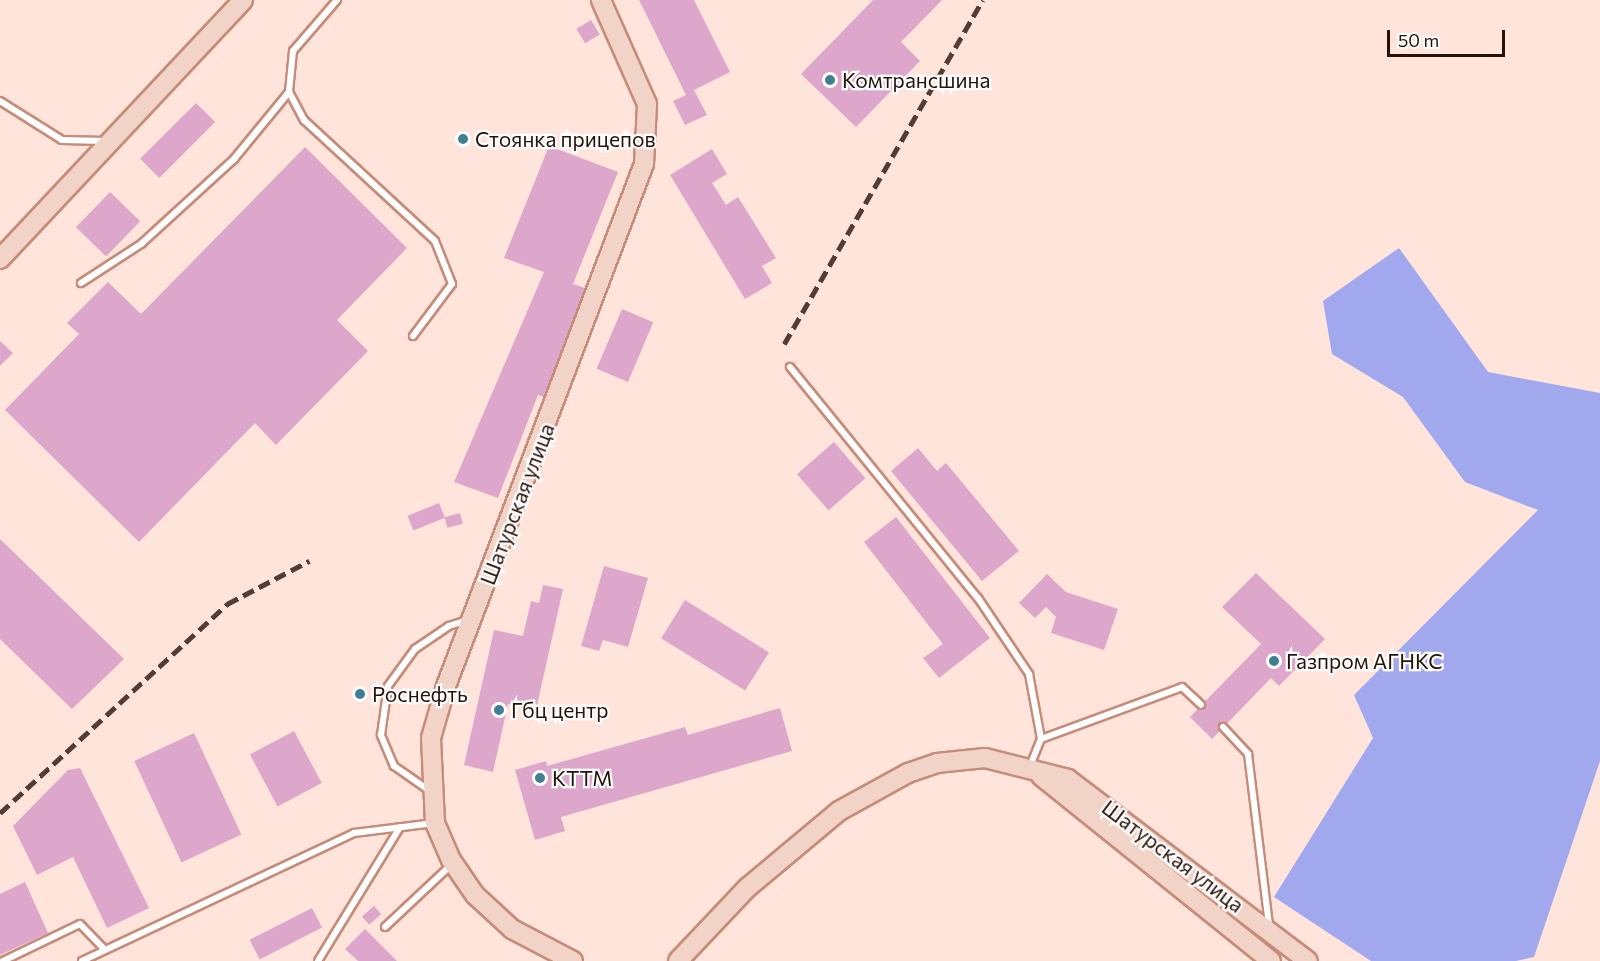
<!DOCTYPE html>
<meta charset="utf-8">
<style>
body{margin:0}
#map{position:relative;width:1600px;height:961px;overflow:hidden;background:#fee4db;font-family:Commissioner,sans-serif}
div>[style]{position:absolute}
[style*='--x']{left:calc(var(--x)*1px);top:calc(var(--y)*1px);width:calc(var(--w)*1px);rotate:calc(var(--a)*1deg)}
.forest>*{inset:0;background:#a1a8ee}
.building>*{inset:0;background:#dca7ca;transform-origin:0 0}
.roads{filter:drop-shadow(2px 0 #c68c79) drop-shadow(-2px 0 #c68c79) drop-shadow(0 2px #c68c79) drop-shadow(0 -2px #c68c79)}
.service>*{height:6px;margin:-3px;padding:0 3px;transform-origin:3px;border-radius:3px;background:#fff}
.secondary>*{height:18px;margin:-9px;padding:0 9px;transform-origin:9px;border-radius:9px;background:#f2d3c8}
.rail>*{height:4.5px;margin-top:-2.25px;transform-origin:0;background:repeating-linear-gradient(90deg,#523c34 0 12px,transparent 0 18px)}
.dots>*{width:16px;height:16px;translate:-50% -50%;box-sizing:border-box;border:3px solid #fff;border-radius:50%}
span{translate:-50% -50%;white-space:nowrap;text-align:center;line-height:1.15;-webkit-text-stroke:4.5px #fff;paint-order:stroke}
.poi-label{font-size:21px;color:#27120a}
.left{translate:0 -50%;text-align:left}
.street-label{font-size:21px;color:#27120a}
.scale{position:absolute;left:1387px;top:30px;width:118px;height:27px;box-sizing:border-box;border:3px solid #27120a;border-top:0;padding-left:8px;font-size:18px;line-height:21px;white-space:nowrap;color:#27120a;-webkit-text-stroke:4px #fff;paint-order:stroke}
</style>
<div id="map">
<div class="forest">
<div style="clip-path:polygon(1399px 248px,1488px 372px,1600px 393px,1600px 761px,1534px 957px,1516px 961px,1371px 961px,1274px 897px,1373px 738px,1354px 695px,1538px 510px,1465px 482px,1403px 397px,1332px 354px,1323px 301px)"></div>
</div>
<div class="building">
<div style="clip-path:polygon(639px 0,694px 0,730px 72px,694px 90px,707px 115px,685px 125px,673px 101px,686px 95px)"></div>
<div style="clip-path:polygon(873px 0,942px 0,901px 42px,920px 61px,856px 127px,801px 74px)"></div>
<div style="left:591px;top:20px;width:17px;height:17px;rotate:59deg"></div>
<div style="left:196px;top:103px;width:27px;height:79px;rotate:45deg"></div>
<div style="clip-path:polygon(549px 146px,618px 172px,573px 284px,588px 289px,548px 398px,538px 395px,498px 498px,454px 482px,544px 272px,504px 258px)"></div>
<div style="clip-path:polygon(305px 147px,407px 248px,337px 320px,368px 351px,276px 445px,255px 423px,139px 542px,5px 410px,79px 334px,67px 323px,108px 282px,141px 314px)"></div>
<div style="clip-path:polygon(712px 149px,727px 174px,712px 183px,726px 205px,738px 197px,776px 258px,762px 266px,772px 283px,745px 299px,670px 175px)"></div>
<div style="left:110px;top:192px;width:42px;height:49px;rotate:44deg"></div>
<div style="left:622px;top:309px;width:34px;height:65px;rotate:23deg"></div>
<div style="clip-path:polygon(0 341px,13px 353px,0 366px)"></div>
<div style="left:834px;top:442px;width:48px;height:49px;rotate:49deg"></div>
<div style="clip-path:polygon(918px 448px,937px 471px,946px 463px,1019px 551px,982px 581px,891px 471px)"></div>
<div style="left:439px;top:503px;width:16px;height:34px;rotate:68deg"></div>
<div style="left:460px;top:513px;width:11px;height:16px;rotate:75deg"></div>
<div style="clip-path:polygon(896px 517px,990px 638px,939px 678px,923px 658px,943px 644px,864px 542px)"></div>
<div style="clip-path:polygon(0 539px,124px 659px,72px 709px,0 639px)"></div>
<div style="clip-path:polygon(604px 566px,648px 578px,628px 647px,603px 640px,599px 651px,581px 646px)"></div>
<div style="clip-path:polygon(1256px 573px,1325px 639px,1279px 686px,1271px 678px,1212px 739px,1190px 717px,1261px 644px,1222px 607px)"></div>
<div style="clip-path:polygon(1047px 574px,1066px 592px,1118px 609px,1104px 650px,1051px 633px,1056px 617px,1046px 607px,1035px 618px,1019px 603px)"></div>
<div style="clip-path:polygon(543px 585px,563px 589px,536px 710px,508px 704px,493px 772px,464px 765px,494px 630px,523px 636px,531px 601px,539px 603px)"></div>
<div style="left:685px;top:600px;width:99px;height:45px;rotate:32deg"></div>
<div style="clip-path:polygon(780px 708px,792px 751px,561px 817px,565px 831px,535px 840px,515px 770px,546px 761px,547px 766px,685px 727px,688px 735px)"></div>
<div style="left:294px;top:731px;width:59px;height:50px;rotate:62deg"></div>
<div style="left:194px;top:733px;width:112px;height:66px;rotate:65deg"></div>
<div style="clip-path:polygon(80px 768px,149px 908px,107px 928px,73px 857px,37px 875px,13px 826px,68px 770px)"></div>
<div style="clip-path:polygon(25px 882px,48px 933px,0 955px,0 894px)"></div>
<div style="left:374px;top:906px;width:11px;height:16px;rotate:49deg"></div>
<div style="left:312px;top:908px;width:22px;height:70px;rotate:63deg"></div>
<div style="clip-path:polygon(365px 929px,397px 961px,358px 961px,345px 949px)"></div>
</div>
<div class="roads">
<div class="service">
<div style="--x:337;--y:0;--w:67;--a:130.8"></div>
<div style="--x:293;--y:51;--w:41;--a:95.6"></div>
<div style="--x:289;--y:92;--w:32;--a:62"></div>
<div style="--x:304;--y:120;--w:178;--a:42.7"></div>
<div style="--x:435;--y:241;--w:46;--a:68.4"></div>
<div style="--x:452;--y:284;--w:65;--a:126.9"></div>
<div style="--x:0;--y:101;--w:73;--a:32.2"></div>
<div style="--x:62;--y:140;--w:43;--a:1.3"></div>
<div style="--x:81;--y:283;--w:72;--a:-33"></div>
<div style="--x:141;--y:244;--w:126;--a:-42.4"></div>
<div style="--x:234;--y:159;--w:87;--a:-50.6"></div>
<div style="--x:790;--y:367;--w:298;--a:50.9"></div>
<div style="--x:978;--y:598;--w:92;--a:56.1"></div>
<div style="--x:1029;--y:674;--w:66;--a:79.5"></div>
<div style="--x:1223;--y:727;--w:37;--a:47"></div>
<div style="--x:1248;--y:754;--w:172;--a:83"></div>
<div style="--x:1030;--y:766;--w:29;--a:-68"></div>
<div style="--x:1041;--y:739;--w:150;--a:-20.2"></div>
<div style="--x:1182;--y:687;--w:26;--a:43"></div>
<div style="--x:430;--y:791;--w:44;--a:-145.2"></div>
<div style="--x:394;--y:766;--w:34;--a:-113"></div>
<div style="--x:381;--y:735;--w:49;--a:-81.9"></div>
<div style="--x:388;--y:686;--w:46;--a:-53.9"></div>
<div style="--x:415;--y:649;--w:41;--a:-34.1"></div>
<div style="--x:449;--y:626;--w:19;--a:-18"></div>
<div style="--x:385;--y:927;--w:91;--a:-43.2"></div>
<div style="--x:3;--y:961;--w:85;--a:-25.7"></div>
<div style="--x:80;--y:924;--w:36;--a:46"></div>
<div style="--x:82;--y:961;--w:301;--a:-25.2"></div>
<div style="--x:354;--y:833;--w:81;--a:-7.1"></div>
<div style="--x:318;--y:961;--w:157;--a:-58.5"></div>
</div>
<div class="secondary">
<div style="--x:0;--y:259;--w:355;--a:-46.8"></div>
<div style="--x:1041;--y:776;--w:295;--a:38.8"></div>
<div style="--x:573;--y:961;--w:69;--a:-152.3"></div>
<div style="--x:512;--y:929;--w:50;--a:-137.4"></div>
<div style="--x:475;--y:895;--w:42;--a:-124.4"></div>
<div style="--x:451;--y:860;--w:40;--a:-113.4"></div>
<div style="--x:435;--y:823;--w:85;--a:-92.7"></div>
<div style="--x:431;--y:738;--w:54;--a:-73.9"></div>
<div style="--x:446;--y:686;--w:558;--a:-69.23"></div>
<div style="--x:644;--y:164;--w:60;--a:-87.1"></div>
<div style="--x:647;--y:104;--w:114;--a:-113.9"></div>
<div style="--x:678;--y:961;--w:100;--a:-46.6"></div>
<div style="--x:747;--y:888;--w:120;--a:-39.9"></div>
<div style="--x:839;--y:811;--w:79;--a:-28.8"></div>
<div style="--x:908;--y:773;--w:31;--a:-19"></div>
<div style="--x:937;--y:763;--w:48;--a:-5.9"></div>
<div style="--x:985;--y:758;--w:86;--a:14.2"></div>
<div style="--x:1068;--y:779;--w:301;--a:37.2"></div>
</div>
</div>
<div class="rail">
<div style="--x:784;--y:344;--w:397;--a:-60"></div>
<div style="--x:0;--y:813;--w:309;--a:-42.6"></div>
<div style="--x:227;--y:604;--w:93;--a:-27.7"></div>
</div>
<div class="dots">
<div style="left:830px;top:80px;background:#3e7f91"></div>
<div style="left:463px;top:139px;background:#3e7f91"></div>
<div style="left:1274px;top:661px;background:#3e7f91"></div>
<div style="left:360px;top:694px;background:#3e7f91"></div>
<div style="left:499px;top:710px;background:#3e7f91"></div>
<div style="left:540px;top:778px;background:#3e7f91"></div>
</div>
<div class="poi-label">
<span class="left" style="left:842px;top:80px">Комтрансшина</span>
<span class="left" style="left:475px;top:139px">Стоянка прицепов</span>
<span class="left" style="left:1286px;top:661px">Газпром АГНКС</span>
<span class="left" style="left:372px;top:694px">Роснефть</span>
<span class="left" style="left:511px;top:710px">Гбц центр</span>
<span class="left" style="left:552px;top:778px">КТТМ</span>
</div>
<div class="street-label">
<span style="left:517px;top:504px;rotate:-69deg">Шатурская улица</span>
<span style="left:1173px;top:856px;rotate:37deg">Шатурская улица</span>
</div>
<div class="scale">50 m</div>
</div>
